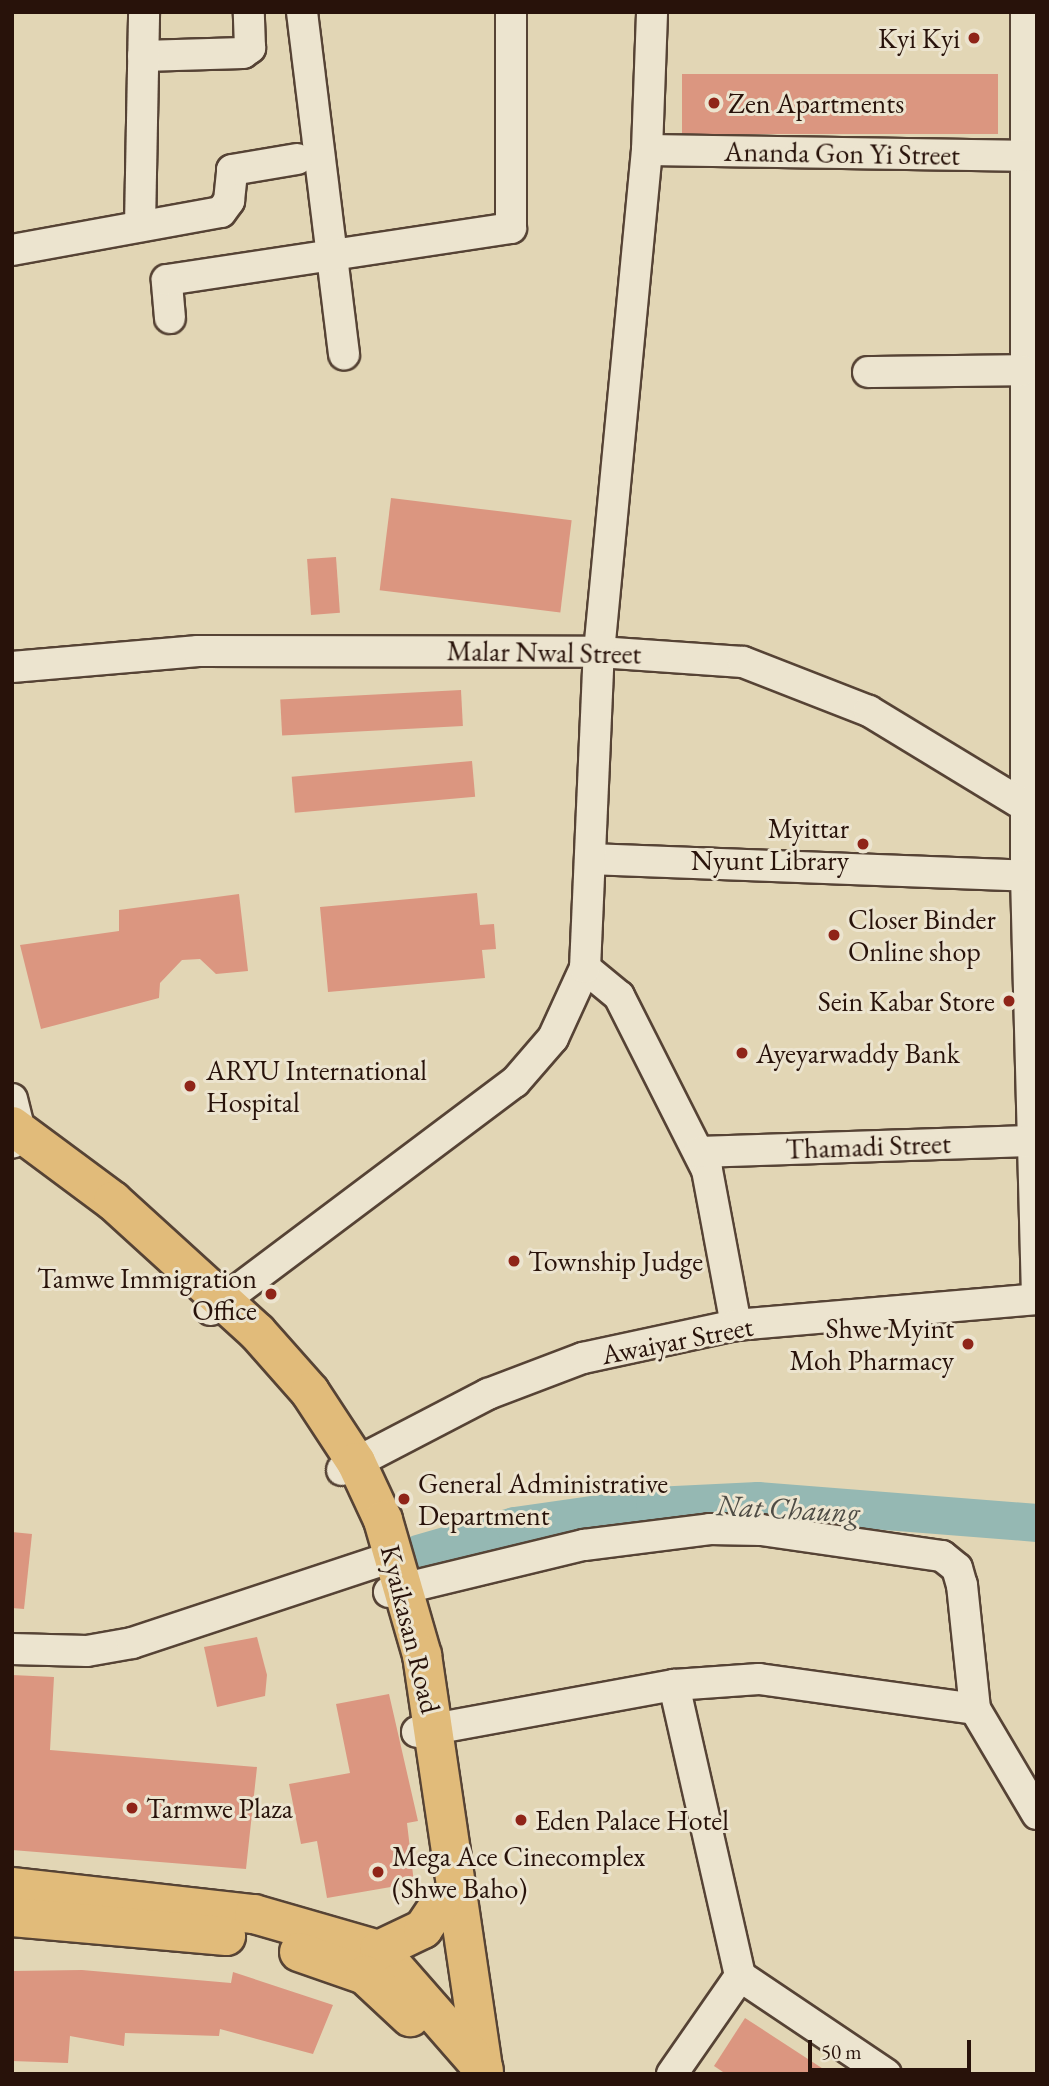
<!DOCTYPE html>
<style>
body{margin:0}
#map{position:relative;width:1049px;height:2086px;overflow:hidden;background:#e2d6b5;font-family:"EB Garamond",serif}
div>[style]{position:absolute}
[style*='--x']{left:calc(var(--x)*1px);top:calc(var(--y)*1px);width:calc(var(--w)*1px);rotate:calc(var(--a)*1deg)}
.river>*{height:38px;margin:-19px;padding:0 19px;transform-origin:19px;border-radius:19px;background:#95b8b3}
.building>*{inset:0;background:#db9680;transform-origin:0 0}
.roads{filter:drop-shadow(2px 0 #564335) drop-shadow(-2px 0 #564335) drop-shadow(0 2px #564335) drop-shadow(0 -2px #564335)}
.minor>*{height:30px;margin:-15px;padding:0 15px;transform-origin:15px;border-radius:15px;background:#ece4cf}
.major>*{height:38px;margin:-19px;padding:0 19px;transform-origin:19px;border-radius:19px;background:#e1bb7a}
.dots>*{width:19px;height:19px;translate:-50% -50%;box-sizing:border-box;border:4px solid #ece4cf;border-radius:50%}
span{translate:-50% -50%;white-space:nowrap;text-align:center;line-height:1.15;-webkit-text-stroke:6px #ece4cf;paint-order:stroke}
.poi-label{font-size:28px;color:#28120a}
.right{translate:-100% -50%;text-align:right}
.left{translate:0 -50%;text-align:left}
.street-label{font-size:28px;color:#28120a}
.water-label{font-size:30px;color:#4e4c45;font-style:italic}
.frame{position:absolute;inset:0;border:14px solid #28120a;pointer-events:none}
.scale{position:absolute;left:808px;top:2040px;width:163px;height:32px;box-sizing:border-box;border:4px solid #28120a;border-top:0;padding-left:9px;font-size:21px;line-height:24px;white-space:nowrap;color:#28120a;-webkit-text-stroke:5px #ece4cf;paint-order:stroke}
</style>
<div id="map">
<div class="river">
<div style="--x:418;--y:1554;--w:101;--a:-16.1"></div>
<div style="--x:515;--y:1526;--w:141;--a:-8.1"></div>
<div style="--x:655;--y:1506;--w:103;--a:-2.8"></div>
<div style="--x:758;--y:1501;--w:280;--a:4.5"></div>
</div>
<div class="building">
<div style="left:998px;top:74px;width:60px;height:316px;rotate:90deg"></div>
<div style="left:391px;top:498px;width:182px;height:93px;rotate:7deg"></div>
<div style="left:336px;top:557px;width:56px;height:29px;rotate:86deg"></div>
<div style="left:461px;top:690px;width:36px;height:181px;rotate:87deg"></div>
<div style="left:472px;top:761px;width:36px;height:181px;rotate:85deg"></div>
<div style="clip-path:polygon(477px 893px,480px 925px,494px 924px,496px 949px,482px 950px,485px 978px,328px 992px,320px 907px)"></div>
<div style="clip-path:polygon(239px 894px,248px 971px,216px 974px,200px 959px,182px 960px,160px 983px,159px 998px,41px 1029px,20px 945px,119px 931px,119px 910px)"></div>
<div style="clip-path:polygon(12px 1532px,32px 1534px,24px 1609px,12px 1608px)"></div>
<div style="clip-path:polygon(257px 1637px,267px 1675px,265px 1696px,217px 1707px,204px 1647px)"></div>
<div style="clip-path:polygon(12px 1675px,54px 1677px,50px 1750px,257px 1767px,246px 1869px,12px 1850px)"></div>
<div style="clip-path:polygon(389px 1694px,418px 1821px,407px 1823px,414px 1883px,327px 1898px,317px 1841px,301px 1844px,289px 1784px,350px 1773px,336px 1704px)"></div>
<div style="clip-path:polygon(82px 1970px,231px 1983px,233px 1972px,333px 2005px,313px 2054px,220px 2029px,219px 2036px,125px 2033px,124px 2046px,70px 2036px,68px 2063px,12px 2061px,12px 1971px)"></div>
<div style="clip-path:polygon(745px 2018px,831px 2074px,726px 2074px,714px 2066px)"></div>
</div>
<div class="roads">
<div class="minor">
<div style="--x:302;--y:12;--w:345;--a:83"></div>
<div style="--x:1026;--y:12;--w:864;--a:90"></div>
<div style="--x:1026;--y:876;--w:421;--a:88.5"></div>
<div style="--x:143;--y:56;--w:100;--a:-1.7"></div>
<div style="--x:243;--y:53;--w:9;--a:-36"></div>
<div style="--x:250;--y:48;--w:36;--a:-92"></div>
<div style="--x:647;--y:150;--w:390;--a:0.9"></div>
<div style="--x:140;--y:226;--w:212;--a:-88.9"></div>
<div style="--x:12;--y:250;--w:212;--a:-10.3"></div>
<div style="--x:221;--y:212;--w:14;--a:-54"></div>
<div style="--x:229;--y:201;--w:31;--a:-84"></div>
<div style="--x:232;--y:170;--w:66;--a:-9.6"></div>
<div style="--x:170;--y:318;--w:38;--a:-95"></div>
<div style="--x:167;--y:280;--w:348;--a:-8.6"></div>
<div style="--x:511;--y:228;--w:216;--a:-90"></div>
<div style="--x:868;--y:372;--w:154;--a:-0.7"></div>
<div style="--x:12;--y:667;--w:187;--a:-4.9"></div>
<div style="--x:198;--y:651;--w:401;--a:0.1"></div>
<div style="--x:599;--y:652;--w:144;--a:4"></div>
<div style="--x:743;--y:662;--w:135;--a:21.3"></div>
<div style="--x:869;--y:711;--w:197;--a:31.3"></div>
<div style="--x:591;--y:859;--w:435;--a:2.2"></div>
<div style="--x:585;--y:968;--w:44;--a:39.5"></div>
<div style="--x:619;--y:996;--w:195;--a:63.2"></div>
<div style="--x:707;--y:1170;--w:158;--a:79.4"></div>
<div style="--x:12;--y:1099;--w:32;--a:76"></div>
<div style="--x:20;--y:1130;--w:15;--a:122"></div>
<div style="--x:699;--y:1152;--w:338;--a:-1.9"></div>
<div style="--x:211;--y:1310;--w:380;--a:-36.9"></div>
<div style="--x:515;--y:1082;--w:58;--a:-49.2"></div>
<div style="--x:553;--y:1038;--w:77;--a:-65.4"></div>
<div style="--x:585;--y:968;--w:316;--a:-87.5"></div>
<div style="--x:599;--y:652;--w:504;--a:-84.54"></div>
<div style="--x:647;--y:150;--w:138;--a:-87.9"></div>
<div style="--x:342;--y:1470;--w:165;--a:-27.5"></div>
<div style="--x:488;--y:1394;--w:102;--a:-20.8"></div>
<div style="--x:583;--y:1358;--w:157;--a:-12.2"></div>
<div style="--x:736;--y:1325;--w:302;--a:-4.9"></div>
<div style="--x:389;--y:1592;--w:201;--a:-13.6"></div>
<div style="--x:584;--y:1545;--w:127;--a:-7.2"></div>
<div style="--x:710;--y:1529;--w:51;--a:1.1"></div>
<div style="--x:761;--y:1530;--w:183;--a:8.2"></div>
<div style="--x:942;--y:1556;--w:19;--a:39"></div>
<div style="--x:957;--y:1568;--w:18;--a:74"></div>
<div style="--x:962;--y:1585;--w:125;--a:84"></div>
<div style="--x:975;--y:1709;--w:122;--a:59.4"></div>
<div style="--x:12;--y:1649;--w:75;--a:1.5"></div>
<div style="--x:87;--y:1651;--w:46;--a:-10.1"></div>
<div style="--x:132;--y:1643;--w:277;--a:-18.3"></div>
<div style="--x:674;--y:1685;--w:298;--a:77.2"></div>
<div style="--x:740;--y:1976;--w:176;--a:33.9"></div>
<div style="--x:417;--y:1732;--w:261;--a:-10.4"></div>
<div style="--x:674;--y:1685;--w:85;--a:-4"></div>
<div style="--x:759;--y:1679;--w:218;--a:7.9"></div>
<div style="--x:672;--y:2074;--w:119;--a:-55.2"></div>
</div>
<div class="major">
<div style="--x:12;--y:1126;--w:126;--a:36.6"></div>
<div style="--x:113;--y:1201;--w:195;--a:42.3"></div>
<div style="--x:257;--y:1332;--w:80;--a:48.5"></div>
<div style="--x:310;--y:1392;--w:84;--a:56.7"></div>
<div style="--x:356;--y:1462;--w:64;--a:65"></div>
<div style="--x:383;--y:1520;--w:141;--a:73.9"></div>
<div style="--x:422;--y:1655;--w:424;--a:81.6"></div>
<div style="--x:12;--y:1887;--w:244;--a:6.4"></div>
<div style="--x:254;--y:1914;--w:130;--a:16.1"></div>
<div style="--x:379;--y:1950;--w:159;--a:48.8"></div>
<div style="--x:12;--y:1917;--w:215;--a:5.1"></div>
<div style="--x:379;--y:1950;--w:49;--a:-25.5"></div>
<div style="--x:423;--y:1929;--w:30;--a:-56"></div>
<div style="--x:299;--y:1952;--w:70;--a:19.2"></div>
<div style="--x:365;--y:1975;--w:62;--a:43"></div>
</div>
</div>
<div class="dots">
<div style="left:974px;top:38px;background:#8f2418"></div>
<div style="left:714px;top:103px;background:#8f2418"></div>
<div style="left:863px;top:844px;background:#8f2418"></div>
<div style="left:834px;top:935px;background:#8f2418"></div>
<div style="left:1009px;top:1001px;background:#8f2418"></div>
<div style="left:742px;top:1053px;background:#8f2418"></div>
<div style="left:190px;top:1086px;background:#8f2418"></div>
<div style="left:514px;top:1261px;background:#8f2418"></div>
<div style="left:271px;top:1294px;background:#8f2418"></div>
<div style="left:968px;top:1344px;background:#8f2418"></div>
<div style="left:404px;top:1499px;background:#8f2418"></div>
<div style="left:132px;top:1808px;background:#8f2418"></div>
<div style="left:521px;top:1820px;background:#8f2418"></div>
<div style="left:378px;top:1872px;background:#8f2418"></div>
</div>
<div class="poi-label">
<span class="right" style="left:960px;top:38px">Kyi Kyi</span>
<span class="left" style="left:728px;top:103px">Zen Apartments</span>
<span class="right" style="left:849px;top:844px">Myittar<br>Nyunt Library</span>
<span class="left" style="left:848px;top:935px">Closer Binder<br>Online shop</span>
<span class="right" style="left:995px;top:1001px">Sein Kabar Store</span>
<span class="left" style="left:756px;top:1053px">Ayeyarwaddy Bank</span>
<span class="left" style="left:206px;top:1086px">ARYU International<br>Hospital</span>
<span class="left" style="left:528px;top:1261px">Township Judge</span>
<span class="right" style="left:257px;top:1294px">Tamwe Immigration<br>Office</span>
<span class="right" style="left:954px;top:1344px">Shwe Myint<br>Moh Pharmacy</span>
<span class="left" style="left:418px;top:1499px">General Administrative<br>Department</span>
<span class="left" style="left:146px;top:1808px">Tarmwe Plaza</span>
<span class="left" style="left:535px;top:1820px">Eden Palace Hotel</span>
<span class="left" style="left:392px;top:1872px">Mega Ace Cinecomplex<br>(Shwe Baho)</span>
</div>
<div class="street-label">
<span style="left:842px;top:153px;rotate:1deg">Ananda Gon Yi Street</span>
<span style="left:544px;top:652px;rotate:1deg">Malar Nwal Street</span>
<span style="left:868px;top:1146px;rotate:-2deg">Thamadi Street</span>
<span style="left:677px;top:1340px;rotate:-11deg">Awaiyar Street</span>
<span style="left:411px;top:1629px;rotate:76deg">Kyaikasan Road</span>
</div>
<div class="water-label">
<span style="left:788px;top:1509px;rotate:3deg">Nat Chaung</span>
</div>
<div class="frame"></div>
<div class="scale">50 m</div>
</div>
